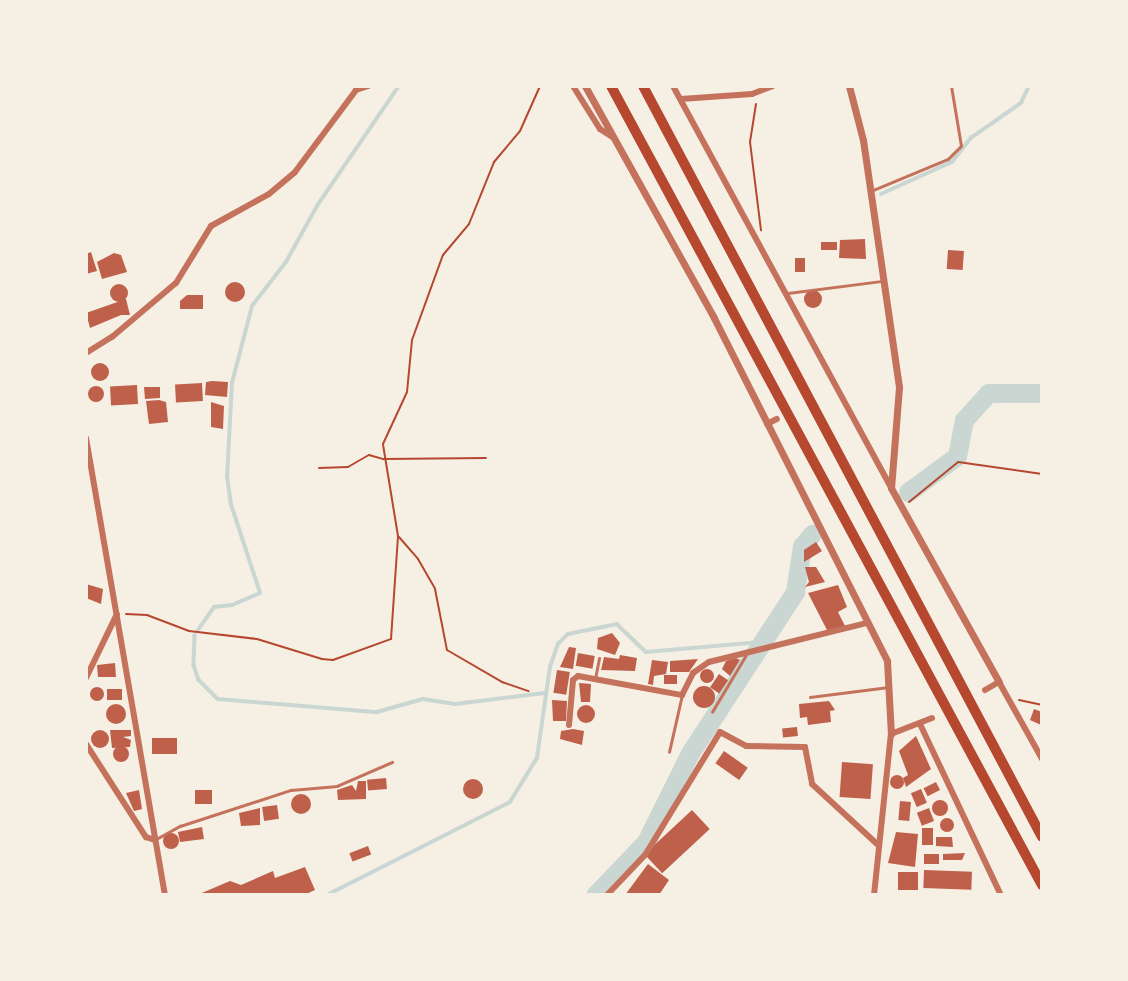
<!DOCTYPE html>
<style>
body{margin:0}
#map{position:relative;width:1128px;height:981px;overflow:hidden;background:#f6efe4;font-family:"Noto Sans",sans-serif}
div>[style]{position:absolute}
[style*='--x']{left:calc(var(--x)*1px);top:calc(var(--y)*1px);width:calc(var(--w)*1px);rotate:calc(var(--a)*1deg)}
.stream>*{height:3.5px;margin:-1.75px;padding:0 1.75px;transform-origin:1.75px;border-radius:1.75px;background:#c9d6d2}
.river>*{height:19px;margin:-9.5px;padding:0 9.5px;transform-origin:9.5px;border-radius:9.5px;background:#c9d6d2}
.building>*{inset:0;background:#bf614a;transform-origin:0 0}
.round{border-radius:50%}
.path>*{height:2px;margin:-1px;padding:0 1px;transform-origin:1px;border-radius:1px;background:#b5482f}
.service>*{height:2.5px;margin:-1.25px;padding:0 1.25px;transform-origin:1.25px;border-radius:1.25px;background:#c5725c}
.minor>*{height:6px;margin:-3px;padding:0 3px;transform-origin:3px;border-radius:3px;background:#c5725c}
.tertiary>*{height:7px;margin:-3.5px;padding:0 3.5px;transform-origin:3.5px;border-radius:3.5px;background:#c5725c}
.motorway>*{height:10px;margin:-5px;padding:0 5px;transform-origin:5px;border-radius:5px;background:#b5482f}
span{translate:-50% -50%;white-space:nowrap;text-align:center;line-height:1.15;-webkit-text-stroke:7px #f6efe4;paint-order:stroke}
.frame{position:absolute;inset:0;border:88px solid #f6efe4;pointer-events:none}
</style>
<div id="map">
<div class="stream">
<div style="--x:881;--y:194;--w:78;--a:-24.3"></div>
<div style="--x:952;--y:162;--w:31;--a:-52"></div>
<div style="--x:971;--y:138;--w:61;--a:-35"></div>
<div style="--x:1021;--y:103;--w:19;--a:-65"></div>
<div style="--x:198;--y:630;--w:28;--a:-55"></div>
<div style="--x:214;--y:607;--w:18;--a:-6"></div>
<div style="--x:232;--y:605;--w:30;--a:-23"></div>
<div style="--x:260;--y:593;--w:93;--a:-108.2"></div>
<div style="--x:231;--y:505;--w:27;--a:-98"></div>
<div style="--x:227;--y:478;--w:95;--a:-87"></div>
<div style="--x:232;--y:383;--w:80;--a:-75.4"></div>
<div style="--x:252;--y:306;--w:56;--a:-52.3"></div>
<div style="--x:286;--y:262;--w:64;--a:-61"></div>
<div style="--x:317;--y:206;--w:145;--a:-55.7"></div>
<div style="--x:195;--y:635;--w:30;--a:92"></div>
<div style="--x:194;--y:665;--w:16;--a:72"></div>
<div style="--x:199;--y:680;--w:27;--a:45"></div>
<div style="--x:218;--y:699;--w:160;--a:4.7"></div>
<div style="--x:377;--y:712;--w:48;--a:-15.8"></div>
<div style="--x:423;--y:699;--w:32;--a:9"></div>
<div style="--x:455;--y:704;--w:90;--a:-7"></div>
<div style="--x:327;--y:895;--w:205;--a:-26.9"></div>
<div style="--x:510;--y:802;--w:52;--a:-58.5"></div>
<div style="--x:537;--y:758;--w:92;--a:-81.9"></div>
<div style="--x:550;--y:667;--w:24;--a:-71"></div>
<div style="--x:558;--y:644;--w:14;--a:-45"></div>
<div style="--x:568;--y:634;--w:50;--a:-11.5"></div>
<div style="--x:617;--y:624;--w:40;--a:44"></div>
<div style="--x:646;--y:652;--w:115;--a:-5"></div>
</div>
<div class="river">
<div style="--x:908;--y:492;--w:61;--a:-36.3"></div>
<div style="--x:957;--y:456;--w:37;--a:-79"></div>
<div style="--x:964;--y:420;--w:36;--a:-48"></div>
<div style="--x:988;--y:393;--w:54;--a:0"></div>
<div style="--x:595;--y:895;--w:74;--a:-46.1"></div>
<div style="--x:646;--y:842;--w:99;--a:-63.7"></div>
<div style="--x:690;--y:753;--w:192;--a:-56.9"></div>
<div style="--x:795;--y:592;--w:47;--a:-81.3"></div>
<div style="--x:802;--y:546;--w:16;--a:-50"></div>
</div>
<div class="building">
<div style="clip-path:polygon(865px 239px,866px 259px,839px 258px,840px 240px)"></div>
<div style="left:837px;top:242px;width:8px;height:16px;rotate:90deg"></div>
<div style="left:948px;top:250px;width:16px;height:19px;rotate:4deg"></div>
<div style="clip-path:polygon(91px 252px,97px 271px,86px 274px,86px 254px)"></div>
<div style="clip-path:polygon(114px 253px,121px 255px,127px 272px,102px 279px,97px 262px)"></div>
<div style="left:795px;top:258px;width:10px;height:14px"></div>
<div class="round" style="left:225px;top:282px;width:20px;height:20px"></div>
<div class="round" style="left:110px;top:284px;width:18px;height:18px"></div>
<div class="round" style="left:804px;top:290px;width:18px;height:18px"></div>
<div style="clip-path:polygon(187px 295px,203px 295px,203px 309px,180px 309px,180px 301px)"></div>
<div style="clip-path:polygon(126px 299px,130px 315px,121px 315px,90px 328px,86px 313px)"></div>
<div class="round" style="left:91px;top:363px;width:18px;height:18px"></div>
<div style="clip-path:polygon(212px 381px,228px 382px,227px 397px,205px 395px,206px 382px)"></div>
<div style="left:202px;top:383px;width:18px;height:27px;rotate:87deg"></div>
<div style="left:137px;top:385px;width:19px;height:27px;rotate:87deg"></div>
<div class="round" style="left:88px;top:386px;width:16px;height:16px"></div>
<div style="clip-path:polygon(144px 387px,160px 387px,160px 398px,145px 399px)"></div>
<div style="clip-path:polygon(159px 400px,166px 402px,168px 422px,149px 424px,146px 401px)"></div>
<div style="clip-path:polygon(211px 402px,224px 406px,223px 429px,211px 427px)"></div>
<div style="clip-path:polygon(816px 542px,822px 551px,804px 562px,804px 550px)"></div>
<div style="clip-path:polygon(805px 567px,816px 567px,825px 582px,805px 587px,809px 582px)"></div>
<div style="clip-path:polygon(86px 584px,103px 589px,101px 604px,86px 598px)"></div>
<div style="clip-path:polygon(838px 585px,847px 607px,838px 612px,845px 626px,828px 632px,808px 593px)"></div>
<div style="clip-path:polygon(612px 633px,620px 643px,615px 655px,597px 649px,598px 638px)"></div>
<div style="clip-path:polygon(569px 647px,576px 648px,573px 669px,560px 667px)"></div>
<div style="left:578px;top:653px;width:17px;height:13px;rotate:10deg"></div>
<div style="clip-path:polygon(620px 655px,637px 658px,635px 671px,601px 670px,604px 657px,619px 659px)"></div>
<div style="clip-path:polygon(736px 658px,740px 660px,730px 676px,722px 669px,726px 661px)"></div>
<div style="clip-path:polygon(698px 659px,689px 672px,670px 672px,670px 661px)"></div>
<div style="clip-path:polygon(652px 660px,668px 662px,666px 674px,654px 676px,653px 685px,648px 684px)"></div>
<div style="clip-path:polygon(115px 663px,116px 677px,98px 677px,97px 665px)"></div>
<div class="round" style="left:700px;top:669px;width:14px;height:14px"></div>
<div style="left:557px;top:670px;width:13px;height:23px;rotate:9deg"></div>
<div style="left:719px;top:674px;width:11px;height:16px;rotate:34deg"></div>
<div style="left:664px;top:675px;width:13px;height:9px"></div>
<div style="clip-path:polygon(579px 683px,591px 684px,590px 702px,581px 702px)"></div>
<div class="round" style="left:693px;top:686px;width:22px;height:22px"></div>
<div class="round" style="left:90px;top:687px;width:14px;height:14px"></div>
<div style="left:107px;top:689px;width:15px;height:11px"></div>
<div style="clip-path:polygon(552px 700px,567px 701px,566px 721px,553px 721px)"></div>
<div style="clip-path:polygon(829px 701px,835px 710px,830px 711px,831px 722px,808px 725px,807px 717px,800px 718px,799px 704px)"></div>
<div class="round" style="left:106px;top:704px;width:20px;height:20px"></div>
<div class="round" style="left:577px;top:705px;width:18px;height:18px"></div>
<div style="clip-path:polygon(1034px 709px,1042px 712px,1041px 725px,1030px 720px)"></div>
<div style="left:797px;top:727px;width:9px;height:15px;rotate:84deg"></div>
<div style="clip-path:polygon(573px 729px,584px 731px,582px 745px,560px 739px,561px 731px)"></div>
<div style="clip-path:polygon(110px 730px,131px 730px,131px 736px,123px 737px,131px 740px,130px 747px,112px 748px)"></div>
<div class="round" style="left:91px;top:730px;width:18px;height:18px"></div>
<div style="clip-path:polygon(916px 736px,931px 769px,906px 787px,903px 778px,908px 775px,899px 751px)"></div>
<div style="left:152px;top:738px;width:25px;height:16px"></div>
<div class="round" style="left:113px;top:746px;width:16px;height:16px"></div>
<div style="left:724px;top:751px;width:29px;height:15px;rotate:35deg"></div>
<div style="left:842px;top:762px;width:31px;height:35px;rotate:4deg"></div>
<div class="round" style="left:890px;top:775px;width:14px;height:14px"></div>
<div style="left:386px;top:778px;width:11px;height:19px;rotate:85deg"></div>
<div class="round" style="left:463px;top:779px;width:20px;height:20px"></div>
<div style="clip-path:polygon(358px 781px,366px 781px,366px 799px,338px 800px,337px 790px,352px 785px,356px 791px)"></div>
<div style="left:936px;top:782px;width:9px;height:14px;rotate:63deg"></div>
<div style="left:921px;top:789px;width:15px;height:11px;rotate:67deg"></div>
<div style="clip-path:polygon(139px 790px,142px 809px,134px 811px,126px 793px)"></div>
<div style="left:195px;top:790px;width:17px;height:14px"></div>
<div class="round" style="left:291px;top:794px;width:20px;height:20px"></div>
<div class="round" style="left:932px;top:800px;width:16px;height:16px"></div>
<div style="left:900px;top:801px;width:11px;height:19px;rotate:5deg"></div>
<div style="left:277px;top:805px;width:14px;height:15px;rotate:82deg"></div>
<div style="clip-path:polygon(260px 808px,260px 825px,241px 826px,239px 813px)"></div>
<div style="left:929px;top:808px;width:14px;height:13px;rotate:69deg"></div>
<div style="left:692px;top:810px;width:26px;height:65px;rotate:47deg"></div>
<div class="round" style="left:940px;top:818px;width:14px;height:14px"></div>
<div style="clip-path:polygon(202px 827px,204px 839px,180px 842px,178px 832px)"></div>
<div style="left:933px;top:828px;width:17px;height:11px;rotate:90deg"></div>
<div style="clip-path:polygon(896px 832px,918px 834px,915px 867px,888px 863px)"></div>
<div class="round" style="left:163px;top:833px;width:16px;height:16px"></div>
<div style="clip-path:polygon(936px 837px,952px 837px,953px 847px,936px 846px)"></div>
<div style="left:368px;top:846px;width:9px;height:20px;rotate:69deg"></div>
<div style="clip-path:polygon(965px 853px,962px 860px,943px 860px,943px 854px)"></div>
<div style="left:924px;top:854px;width:15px;height:10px"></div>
<div style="clip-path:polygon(648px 864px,669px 880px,659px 895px,625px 895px)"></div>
<div style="clip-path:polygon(305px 867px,315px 890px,304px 895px,197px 895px,230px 881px,241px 885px,273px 871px,275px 878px)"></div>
<div style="left:924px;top:870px;width:48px;height:18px;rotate:2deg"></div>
<div style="left:898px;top:872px;width:20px;height:18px"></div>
</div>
<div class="path">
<div style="--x:756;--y:104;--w:38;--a:99"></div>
<div style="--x:750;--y:142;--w:89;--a:82.9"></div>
<div style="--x:319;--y:468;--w:29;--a:-2"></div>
<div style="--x:348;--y:467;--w:24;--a:-30"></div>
<div style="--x:369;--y:455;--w:15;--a:16"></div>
<div style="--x:383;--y:459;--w:103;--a:-0.6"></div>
<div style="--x:909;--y:502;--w:63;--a:-39.2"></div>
<div style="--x:958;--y:462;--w:85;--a:8.1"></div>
<div style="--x:399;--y:537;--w:29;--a:49"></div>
<div style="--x:418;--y:559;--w:34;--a:60"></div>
<div style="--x:435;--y:589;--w:62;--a:78.9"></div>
<div style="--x:447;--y:650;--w:64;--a:30.2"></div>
<div style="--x:502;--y:682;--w:28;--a:19"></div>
<div style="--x:126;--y:614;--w:21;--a:3"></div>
<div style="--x:147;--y:615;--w:45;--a:20.9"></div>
<div style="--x:189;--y:631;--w:68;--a:6.7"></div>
<div style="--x:257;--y:639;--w:68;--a:17.1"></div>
<div style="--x:322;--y:659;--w:11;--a:5"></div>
<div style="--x:333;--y:660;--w:62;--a:-19.9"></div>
<div style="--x:391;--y:639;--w:103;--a:-86.1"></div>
<div style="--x:398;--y:536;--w:93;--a:-99.3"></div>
<div style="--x:383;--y:444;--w:57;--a:-65.2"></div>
<div style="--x:407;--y:392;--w:52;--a:-84.5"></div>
<div style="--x:412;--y:340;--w:90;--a:-70"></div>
<div style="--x:443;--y:255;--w:40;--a:-50"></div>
<div style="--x:469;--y:224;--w:67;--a:-68"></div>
<div style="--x:494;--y:162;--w:40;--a:-50"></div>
<div style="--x:520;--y:131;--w:49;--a:-66"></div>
<div style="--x:1019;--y:700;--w:24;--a:12"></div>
</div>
<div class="service">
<div style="--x:871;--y:191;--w:83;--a:-22.6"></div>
<div style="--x:948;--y:159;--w:18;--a:-45"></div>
<div style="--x:961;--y:146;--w:61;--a:-99.5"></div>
<div style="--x:788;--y:293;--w:95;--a:-7.3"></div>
<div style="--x:595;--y:679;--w:21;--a:-79"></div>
<div style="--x:810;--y:697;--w:79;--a:-7.3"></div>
<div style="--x:712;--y:712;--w:66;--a:-59.2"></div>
<div style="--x:669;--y:752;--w:58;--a:-77.2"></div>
<div style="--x:158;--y:838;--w:25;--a:-29"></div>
<div style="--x:180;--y:826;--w:117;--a:-18"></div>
<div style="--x:291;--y:790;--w:46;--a:-5"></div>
<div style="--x:337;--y:786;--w:60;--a:-23.6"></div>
</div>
<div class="minor">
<div style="--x:573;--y:86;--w:51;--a:57.9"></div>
<div style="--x:600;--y:129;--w:17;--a:33"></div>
<div style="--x:673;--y:86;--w:456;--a:61.5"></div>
<div style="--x:356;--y:90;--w:13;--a:-18"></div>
<div style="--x:681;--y:99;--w:71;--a:-4"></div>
<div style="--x:752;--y:94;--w:22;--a:-21"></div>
<div style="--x:86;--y:353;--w:31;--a:-32"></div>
<div style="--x:112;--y:337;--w:84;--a:-40.2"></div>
<div style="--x:176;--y:283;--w:67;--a:-58.4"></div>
<div style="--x:211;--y:226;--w:66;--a:-28.9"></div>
<div style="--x:269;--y:194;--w:34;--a:-40"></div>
<div style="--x:295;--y:172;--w:107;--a:-53.3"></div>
<div style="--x:767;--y:424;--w:11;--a:-27"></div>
<div style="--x:86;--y:438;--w:464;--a:80.2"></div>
<div style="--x:86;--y:678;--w:71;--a:-64.2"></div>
<div style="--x:985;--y:690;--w:16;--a:-30"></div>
<div style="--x:999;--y:682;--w:88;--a:60.8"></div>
<div style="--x:920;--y:724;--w:189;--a:64.7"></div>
<div style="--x:569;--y:725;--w:45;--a:-84.9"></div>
<div style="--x:573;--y:680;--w:6;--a:-39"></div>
<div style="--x:578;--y:676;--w:106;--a:10.4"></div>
<div style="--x:682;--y:695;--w:25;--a:-63"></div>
<div style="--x:693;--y:673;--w:19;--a:-35"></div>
<div style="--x:709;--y:662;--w:163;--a:-13.9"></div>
<div style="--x:86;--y:744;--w:111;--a:57.2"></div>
<div style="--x:146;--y:837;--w:9;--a:18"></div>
<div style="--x:607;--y:895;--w:55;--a:-46.5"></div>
<div style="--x:645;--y:855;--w:144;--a:-58.6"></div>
<div style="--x:720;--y:732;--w:30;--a:28"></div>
<div style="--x:746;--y:746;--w:59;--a:1"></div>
<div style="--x:805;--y:747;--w:38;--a:79"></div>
<div style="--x:812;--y:784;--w:90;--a:42.7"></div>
<div style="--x:874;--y:895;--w:162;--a:-84"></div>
<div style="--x:891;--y:734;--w:44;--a:-21.3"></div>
</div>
<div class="tertiary">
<div style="--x:585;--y:86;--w:265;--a:60.9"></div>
<div style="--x:714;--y:318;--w:384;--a:63.2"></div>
<div style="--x:887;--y:661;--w:73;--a:86.9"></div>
<div style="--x:849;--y:86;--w:56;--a:75.5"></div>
<div style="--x:863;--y:140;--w:250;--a:81.7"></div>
<div style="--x:899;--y:387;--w:101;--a:94.5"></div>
<div style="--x:891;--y:488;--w:222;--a:60.9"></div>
</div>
<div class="motorway">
<div style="--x:611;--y:86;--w:908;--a:61.66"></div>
<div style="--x:643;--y:86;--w:850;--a:62.02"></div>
</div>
<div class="frame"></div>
</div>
